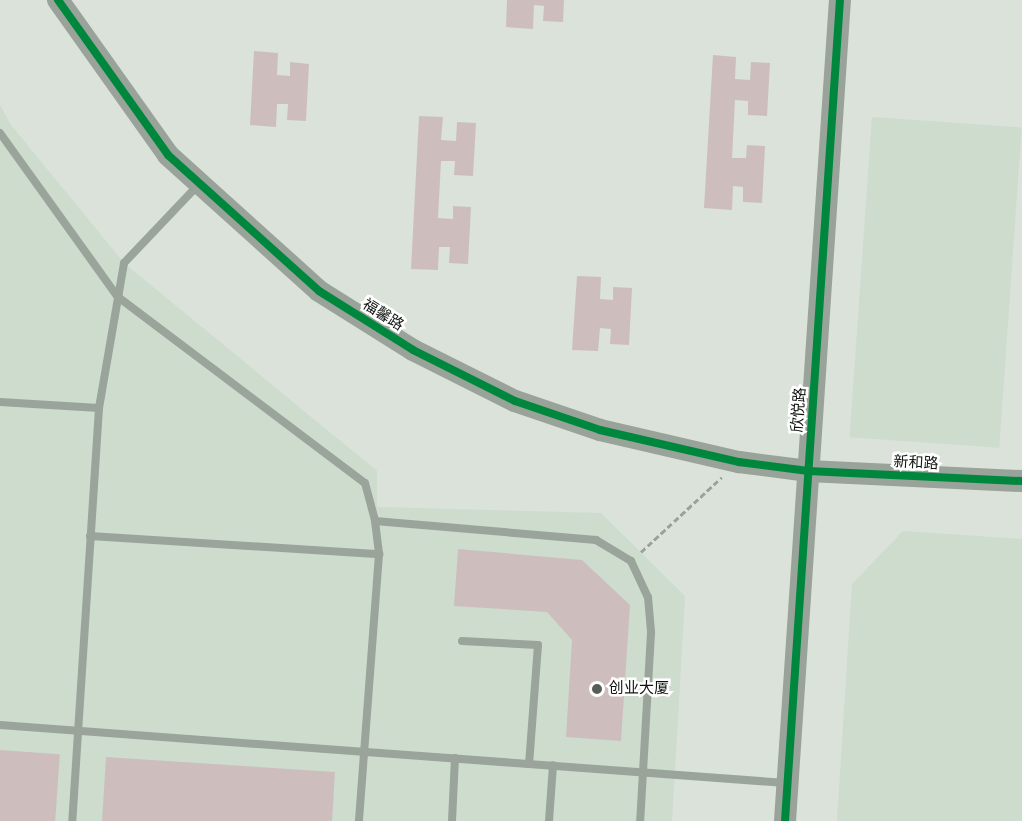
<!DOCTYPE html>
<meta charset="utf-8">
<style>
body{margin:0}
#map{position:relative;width:1022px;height:821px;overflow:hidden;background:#dae2da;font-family:Roboto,"Noto Sans SC",sans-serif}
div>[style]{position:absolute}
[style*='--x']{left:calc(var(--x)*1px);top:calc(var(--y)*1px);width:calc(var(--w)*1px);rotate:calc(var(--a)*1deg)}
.built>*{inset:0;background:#cddccd;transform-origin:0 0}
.building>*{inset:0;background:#cdbebd;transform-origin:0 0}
.path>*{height:3px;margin-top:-1.5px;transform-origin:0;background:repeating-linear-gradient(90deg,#99a299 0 6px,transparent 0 9px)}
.lane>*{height:8px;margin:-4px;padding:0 4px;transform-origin:4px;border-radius:4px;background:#9aa49a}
.secondary>*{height:22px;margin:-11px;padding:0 11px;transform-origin:11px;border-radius:11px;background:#99a399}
.cycleway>*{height:8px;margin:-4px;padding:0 4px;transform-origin:4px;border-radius:4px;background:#00873e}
.dots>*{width:16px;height:16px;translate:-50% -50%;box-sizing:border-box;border:3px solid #fff;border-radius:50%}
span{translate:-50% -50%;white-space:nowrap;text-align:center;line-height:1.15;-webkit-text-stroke:5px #fff;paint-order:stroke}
.street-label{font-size:15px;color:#111511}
.poi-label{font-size:15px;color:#111511}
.left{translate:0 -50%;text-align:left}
</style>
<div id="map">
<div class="built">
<div style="clip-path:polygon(0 105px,11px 125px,124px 263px,377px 471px,377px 507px,601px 513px,685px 596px,672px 821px,0 821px)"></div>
<div style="left:872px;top:117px;width:150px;height:321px;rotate:4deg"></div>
<div style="clip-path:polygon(903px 531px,1022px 539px,1022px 821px,837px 821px,852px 584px)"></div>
</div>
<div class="building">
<div style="clip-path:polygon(507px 0,564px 0,563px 22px,543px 21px,544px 6px,534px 5px,533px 29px,506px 27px)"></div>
<div style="clip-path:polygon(254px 51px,278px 53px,277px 75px,290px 76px,290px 62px,309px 64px,306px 121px,287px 120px,288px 104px,277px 104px,276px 127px,250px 125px)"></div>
<div style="clip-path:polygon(713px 55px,736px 57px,735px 79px,750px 80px,751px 62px,770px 63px,767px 116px,748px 115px,748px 101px,735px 100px,732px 158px,746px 158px,747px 145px,765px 146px,762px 203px,743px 202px,743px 187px,733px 186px,732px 210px,704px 208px)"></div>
<div style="clip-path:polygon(419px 116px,443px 117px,441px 140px,456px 141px,457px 122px,476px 123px,473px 176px,454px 175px,455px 161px,441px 161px,438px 218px,453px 219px,453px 206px,471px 207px,468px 264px,449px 263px,450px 247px,439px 247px,438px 270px,411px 269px)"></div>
<div style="clip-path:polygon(577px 276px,601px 277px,600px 299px,613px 300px,613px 287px,632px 288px,629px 345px,610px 344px,611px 329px,600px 328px,598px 351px,572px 350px)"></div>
<div style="clip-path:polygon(458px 549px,582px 560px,630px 605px,621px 741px,566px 737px,572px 640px,547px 612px,454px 606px)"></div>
<div style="left:0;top:750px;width:60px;height:71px;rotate:4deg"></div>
<div style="clip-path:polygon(106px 757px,335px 772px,332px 821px,102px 821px)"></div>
</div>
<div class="path">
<div style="--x:641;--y:552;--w:110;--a:-42.8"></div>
</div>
<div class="lane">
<div style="--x:0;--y:133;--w:202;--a:54.3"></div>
<div style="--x:118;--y:297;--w:309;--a:37"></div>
<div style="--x:365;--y:483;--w:39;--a:75"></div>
<div style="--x:375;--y:521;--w:222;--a:4.9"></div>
<div style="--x:596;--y:540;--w:41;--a:31"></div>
<div style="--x:631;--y:561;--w:40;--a:65"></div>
<div style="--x:648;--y:597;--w:36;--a:85"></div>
<div style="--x:651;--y:633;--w:188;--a:93.3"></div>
<div style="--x:0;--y:402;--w:99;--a:3.5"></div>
<div style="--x:99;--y:408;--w:414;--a:93.7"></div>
<div style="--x:99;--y:408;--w:147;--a:-80.2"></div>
<div style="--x:124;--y:263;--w:108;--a:-46.5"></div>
<div style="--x:375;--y:521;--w:33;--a:83"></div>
<div style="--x:90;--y:536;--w:290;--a:3.6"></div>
<div style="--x:379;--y:554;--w:268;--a:94.3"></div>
<div style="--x:462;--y:641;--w:76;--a:3"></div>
<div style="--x:538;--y:645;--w:119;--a:94.3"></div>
<div style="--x:0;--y:725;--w:788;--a:4.22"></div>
<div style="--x:452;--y:821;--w:63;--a:-87.3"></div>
<div style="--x:549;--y:821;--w:56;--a:-85.9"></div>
</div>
<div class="secondary">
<div style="--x:58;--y:0;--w:190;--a:54.6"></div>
<div style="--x:168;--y:155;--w:203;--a:42"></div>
<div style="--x:319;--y:291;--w:111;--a:32.1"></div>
<div style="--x:413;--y:350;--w:114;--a:26.6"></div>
<div style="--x:515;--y:401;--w:90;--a:18.8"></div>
<div style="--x:600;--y:430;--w:143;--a:13"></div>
<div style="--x:739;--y:462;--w:70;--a:7.4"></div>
<div style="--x:808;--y:471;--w:214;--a:2.7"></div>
<div style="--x:785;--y:821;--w:823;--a:-86.17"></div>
</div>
<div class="cycleway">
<div style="--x:58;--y:0;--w:190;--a:54.6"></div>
<div style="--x:168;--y:155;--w:203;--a:42"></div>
<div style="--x:319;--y:291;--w:111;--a:32.1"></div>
<div style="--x:413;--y:350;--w:114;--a:26.6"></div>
<div style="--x:515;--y:401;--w:90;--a:18.8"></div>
<div style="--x:600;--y:430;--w:143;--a:13"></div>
<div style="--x:739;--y:462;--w:70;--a:7.4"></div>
<div style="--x:808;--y:471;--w:214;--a:2.7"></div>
<div style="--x:785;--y:821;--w:823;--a:-86.17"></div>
</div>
<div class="dots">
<div style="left:597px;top:689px;background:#575d57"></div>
</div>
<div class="street-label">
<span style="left:383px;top:315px;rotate:32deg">福馨路</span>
<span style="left:799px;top:410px;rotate:-86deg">欣悦路</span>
<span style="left:916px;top:463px;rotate:3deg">新和路</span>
</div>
<div class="poi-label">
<span class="left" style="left:609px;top:689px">创业大厦</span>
</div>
</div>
